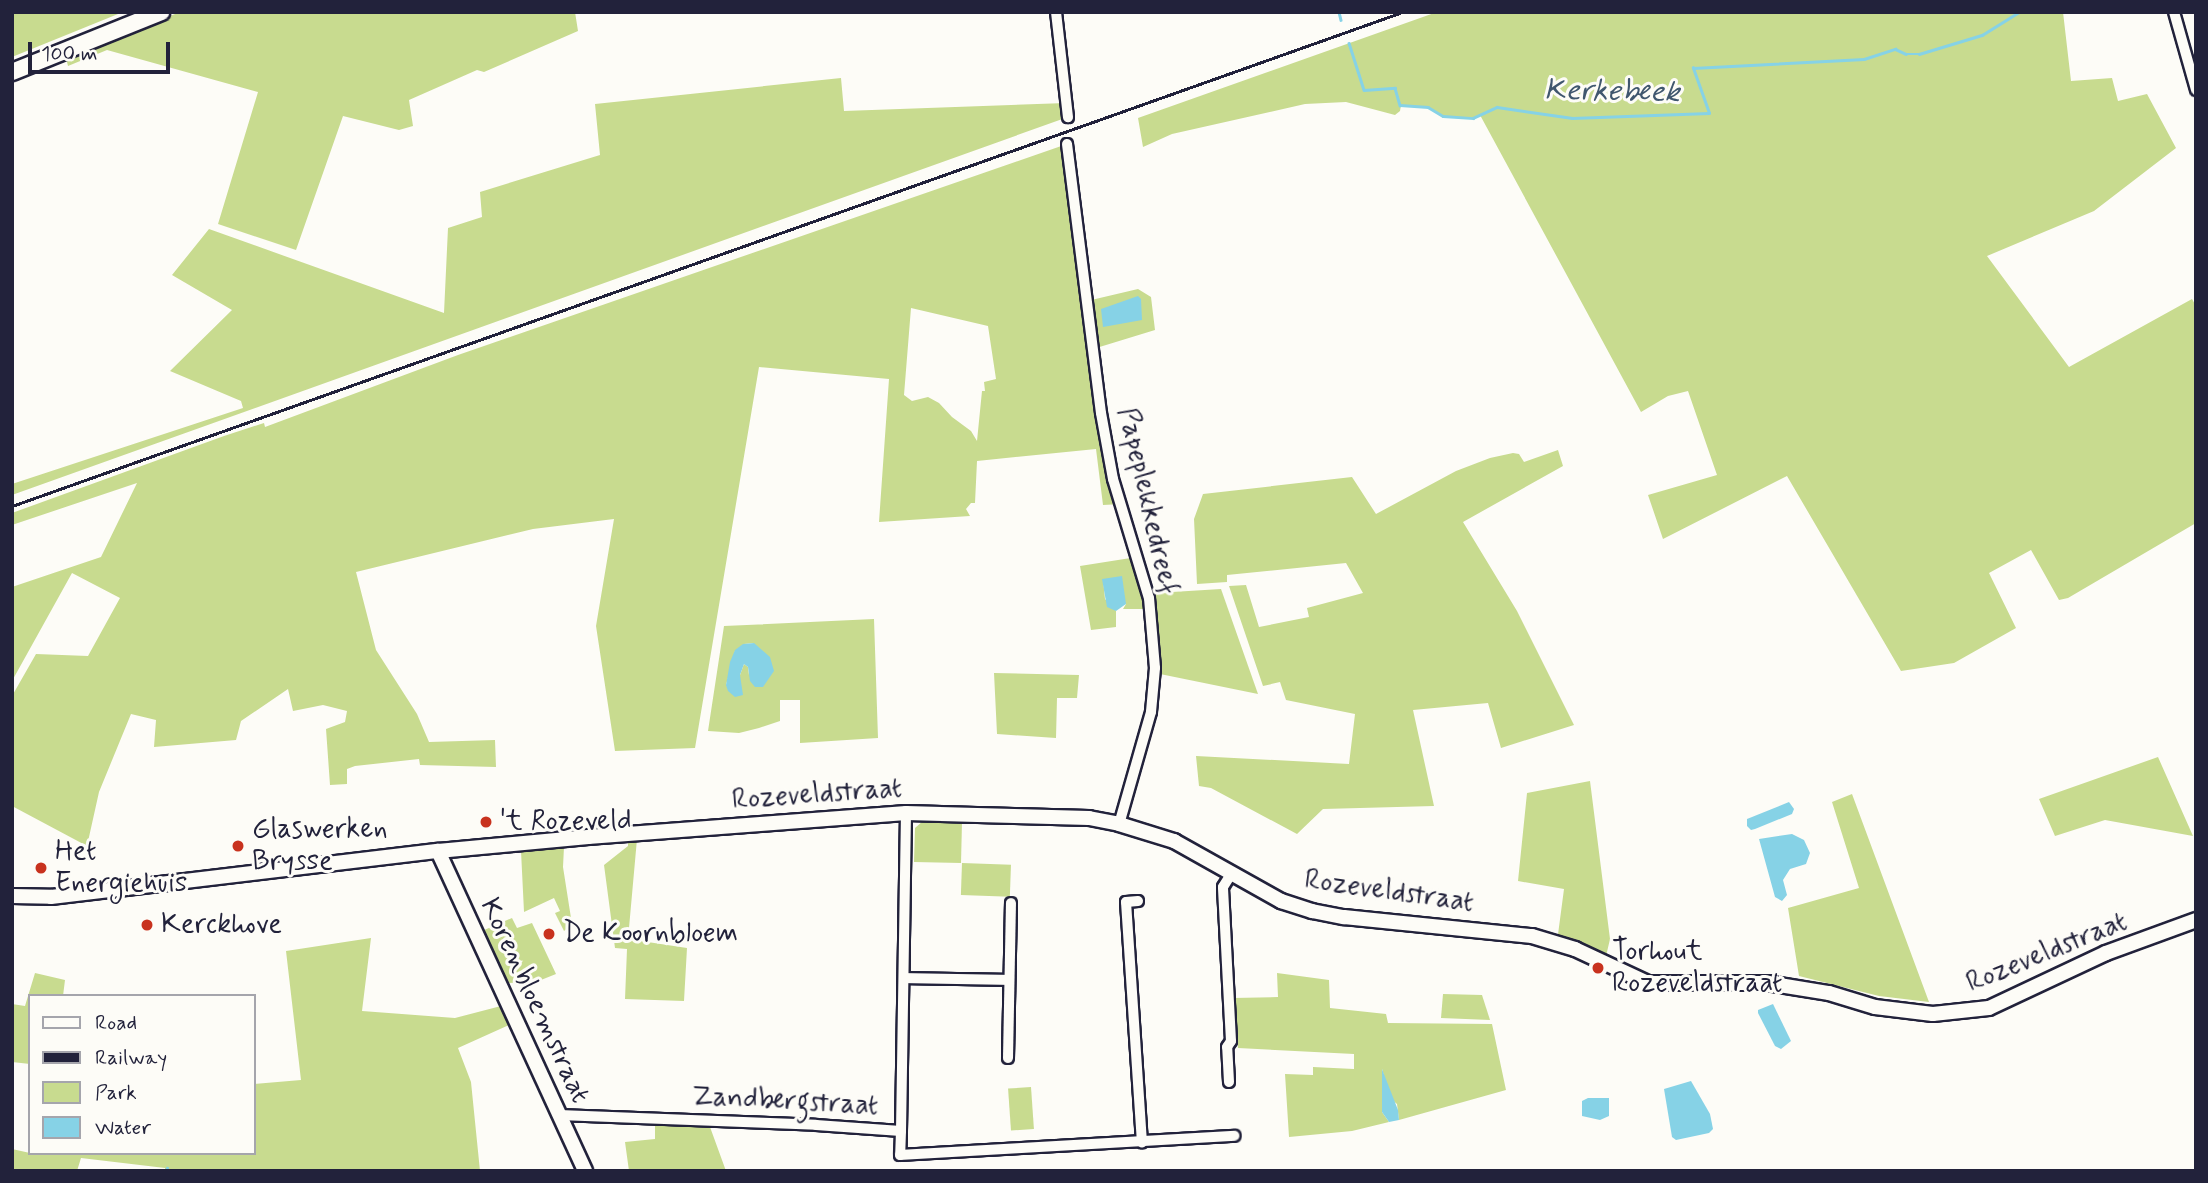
<!DOCTYPE html>
<style>
body{margin:0}
#map{position:relative;width:2208px;height:1183px;overflow:hidden;background:#fdfcf7;font-family:Mynerve,sans-serif}
div>[style]{position:absolute}
[style*='--x']{left:calc(var(--x)*1px);top:calc(var(--y)*1px);width:calc(var(--w)*1px);rotate:calc(var(--a)*1deg)}
.green>*{inset:0;background:#c8db8f;transform-origin:0 0}
.water>*{inset:0;background:#86d2e6}
.stream>*{height:2.5px;margin:-1.25px;padding:0 1.25px;transform-origin:1.25px;border-radius:1.25px;background:#86d2e6}
.roads{filter:drop-shadow(2px 0 #22223b) drop-shadow(-2px 0 #22223b) drop-shadow(0 2px #22223b) drop-shadow(0 -2px #22223b)}
.street>*{height:10px;margin:-5px;padding:0 5px;transform-origin:5px;border-radius:5px;background:#fdfcf7}
.secondary>*{height:14px;margin:-7px;padding:0 7px;transform-origin:7px;border-radius:7px;background:#fdfcf7}
.primary>*{height:16px;margin:-8px;padding:0 8px;transform-origin:8px;border-radius:8px;background:#fdfcf7}
.rail>*{height:2.5px;margin:-1.25px;padding:0 1.25px;transform-origin:1.25px;border-radius:1.25px;background:#22223b}
.dots>*{width:19px;height:19px;translate:-50% -50%;box-sizing:border-box;border:4px solid #fdfcf7;border-radius:50%}
span{translate:-50% -50%;white-space:nowrap;text-align:center;line-height:1.15;-webkit-text-stroke:6px #fdfcf7;paint-order:stroke}
.street-label{font-size:28px;color:#22223b}
.poi-label{font-size:28px;color:#22223b}
.left{translate:0 -50%;text-align:left}
.water-label{font-size:30px;color:#40576e;font-style:italic}
.frame{position:absolute;inset:0;border:14px solid #22223b;pointer-events:none}
.legend{position:absolute;left:28px;top:994px;width:228px;height:161px;box-sizing:border-box;background:#fdfcf7;border:2px solid #a5a5ac;margin:0;padding:9px 12px;list-style:none;font-size:21px;color:#22223b}
.legend li{display:flex;align-items:center;gap:14px;height:35px}
.legend b{width:35px;border:2px solid #a5a5ac}
.scale{position:absolute;left:28px;top:42px;width:142px;height:32px;box-sizing:border-box;border:4px solid #22223b;border-top:0;padding-left:9px;font-size:21px;line-height:24px;white-space:nowrap;color:#22223b;-webkit-text-stroke:5px #fdfcf7;paint-order:stroke}
</style>
<div id="map">
<div class="green">
<div style="clip-path:polygon(12px 12px,123px 12px,12px 57px)"></div>
<div style="clip-path:polygon(180px 12px,575px 12px,578px 31px,484px 72px,477px 70px,409px 100px,413px 126px,399px 130px,343px 116px,296px 250px,218px 224px,258px 92px,107px 50px,68px 66px,66px 58px)"></div>
<div style="clip-path:polygon(1437px 12px,2063px 12px,2071px 81px,2112px 78px,2118px 101px,2147px 94px,2176px 148px,2094px 211px,1987px 256px,2069px 367px,2192px 299px,2196px 306px,2196px 523px,2068px 598px,2059px 600px,2031px 550px,1989px 573px,2016px 628px,1954px 663px,1901px 671px,1787px 476px,1663px 539px,1648px 495px,1717px 475px,1688px 391px,1668px 396px,1641px 412px,1480px 115px,1473px 118px,1443px 116px,1428px 107px,1401px 105px,1400px 111px,1395px 115px,1346px 102px,1305px 104px,1172px 134px,1143px 147px,1138px 118px)"></div>
<div style="clip-path:polygon(841px 78px,844px 111px,1066px 103px,1068px 117px,12px 495px,12px 484px,243px 408px,241px 401px,170px 371px,232px 310px,172px 275px,209px 229px,444px 313px,448px 228px,482px 217px,480px 192px,600px 155px,595px 104px)"></div>
<div style="clip-path:polygon(evenodd,1067px 144px,1087px 301px,1138px 289px,1151px 297px,1155px 330px,1093px 349px,1122px 504px,1103px 505px,1096px 449px,977px 461px,975px 503px,971px 503px,966px 509px,970px 516px,879px 522px,889px 379px,759px 367px,695px 748px,615px 751px,596px 626px,614px 519px,533px 529px,356px 572px,376px 650px,417px 714px,429px 742px,495px 740px,496px 767px,420px 765px,419px 759px,355px 766px,347px 769px,347px 784px,330px 785px,326px 729px,345px 722px,347px 711px,323px 705px,293px 711px,288px 689px,241px 721px,236px 740px,154px 747px,156px 720px,131px 714px,99px 792px,87px 846px,12px 806px,12px 696px,36px 654px,88px 656px,120px 598px,72px 573px,12px 681px,12px 587px,101px 557px,137px 483px,12px 525px,12px 513px,224px 436px,264px 423px,265px 427px,458px 355px,1067px 144px,911px 308px,988px 326px,996px 379px,984px 382px,985px 391px,982px 391px,977px 441px,971px 431px,952px 417px,939px 403px,928px 397px,912px 401px,904px 395px,911px 308px)"></div>
<div style="clip-path:polygon(1558px 450px,1563px 466px,1463px 522px,1517px 611px,1574px 725px,1501px 748px,1488px 703px,1413px 710px,1434px 806px,1323px 809px,1297px 834px,1211px 788px,1199px 786px,1196px 756px,1349px 764px,1355px 714px,1286px 700px,1280px 682px,1263px 686px,1229px 586px,1246px 585px,1259px 627px,1309px 617px,1307px 608px,1363px 593px,1346px 563px,1227px 575px,1227px 582px,1197px 584px,1194px 519px,1203px 494px,1352px 477px,1376px 514px,1456px 471px,1490px 458px,1513px 453px,1519px 454px,1524px 462px)"></div>
<div style="clip-path:polygon(1137px 557px,1147px 609px,1123px 609px,1126px 604px,1103px 579px,1105px 599px,1116px 611px,1116px 627px,1091px 630px,1080px 566px)"></div>
<div style="clip-path:polygon(1221px 589px,1258px 694px,1160px 674px,1153px 598px,1156px 593px)"></div>
<div style="clip-path:polygon(evenodd,874px 619px,878px 738px,800px 743px,800px 700px,780px 700px,780px 721px,759px 728px,739px 733px,708px 731px,724px 626px,874px 619px,754px 643px,749px 675px,748px 667px,744px 664px,740px 675px,726px 685px,735px 651px,744px 644px,754px 643px)"></div>
<div style="clip-path:polygon(994px 673px,1079px 675px,1077px 698px,1057px 698px,1056px 738px,997px 734px)"></div>
<div style="clip-path:polygon(2158px 757px,2193px 836px,2105px 820px,2055px 836px,2039px 799px)"></div>
<div style="clip-path:polygon(1590px 781px,1610px 939px,1604px 965px,1557px 942px,1564px 889px,1518px 881px,1527px 793px)"></div>
<div style="clip-path:polygon(1852px 794px,1929px 1002px,1879px 996px,1799px 976px,1788px 908px,1859px 888px,1832px 802px)"></div>
<div style="clip-path:polygon(923px 821px,962px 822px,961px 863px,914px 862px,915px 828px)"></div>
<div style="clip-path:polygon(637px 839px,628px 939px,687px 948px,684px 1001px,625px 999px,627px 949px,615px 948px,604px 865px,628px 846px,628px 840px)"></div>
<div style="clip-path:polygon(564px 847px,563px 867px,571px 918px,570px 926px,564px 931px,555px 913px,560px 911px,554px 898px,524px 912px,521px 851px)"></div>
<div style="left:962px;top:863px;width:49px;height:32px;rotate:2deg"></div>
<div style="clip-path:polygon(512px 918px,517px 928px,532px 923px,556px 974px,536px 982px,506px 983px,482px 931px)"></div>
<div style="clip-path:polygon(371px 938px,362px 1011px,455px 1018px,501px 1006px,509px 1025px,458px 1048px,471px 1082px,480px 1171px,165px 1171px,165px 1168px,81px 1158px,77px 1171px,12px 1171px,12px 1149px,30px 1153px,254px 1153px,254px 1084px,301px 1080px,286px 951px)"></div>
<div style="clip-path:polygon(35px 973px,65px 980px,63px 996px,30px 996px,30px 1064px,12px 1062px,12px 1004px,25px 1006px)"></div>
<div style="clip-path:polygon(1277px 973px,1329px 980px,1330px 1008px,1386px 1014px,1388px 1023px,1492px 1024px,1506px 1090px,1399px 1120px,1397px 1104px,1391px 1099px,1382px 1069px,1382px 1112px,1389px 1122px,1352px 1131px,1289px 1137px,1285px 1074px,1313px 1075px,1313px 1067px,1354px 1069px,1354px 1054px,1238px 1048px,1233px 998px,1278px 997px)"></div>
<div style="clip-path:polygon(1443px 994px,1482px 995px,1490px 1020px,1441px 1018px)"></div>
<div style="left:1031px;top:1087px;width:42px;height:23px;rotate:86deg"></div>
<div style="clip-path:polygon(655px 1125px,710px 1127px,726px 1171px,629px 1171px,625px 1142px,655px 1139px)"></div>
</div>
<div class="water">
<div style="clip-path:polygon(1138px 296px,1141px 299px,1142px 320px,1103px 327px,1101px 309px)"></div>
<div style="clip-path:polygon(1122px 576px,1126px 604px,1116px 611px,1107px 607px,1102px 579px)"></div>
<div style="clip-path:polygon(754px 643px,770px 657px,774px 671px,763px 687px,755px 687px,750px 681px,748px 667px,744px 664px,740px 675px,743px 695px,735px 697px,728px 691px,726px 685px,730px 662px,735px 650px,743px 644px)"></div>
<div style="clip-path:polygon(1789px 802px,1794px 809px,1792px 814px,1755px 829px,1751px 830px,1747px 826px,1747px 819px)"></div>
<div style="clip-path:polygon(1792px 834px,1804px 840px,1810px 853px,1806px 864px,1790px 869px,1783px 880px,1787px 895px,1782px 901px,1775px 897px,1759px 839px)"></div>
<div style="clip-path:polygon(1773px 1004px,1791px 1041px,1781px 1049px,1775px 1046px,1758px 1013px,1758px 1010px)"></div>
<div style="clip-path:polygon(1382px 1069px,1398px 1110px,1399px 1120px,1389px 1122px,1382px 1112px)"></div>
<div style="clip-path:polygon(1691px 1081px,1710px 1114px,1713px 1129px,1709px 1133px,1676px 1140px,1672px 1137px,1664px 1089px)"></div>
<div style="clip-path:polygon(1588px 1098px,1609px 1098px,1609px 1116px,1600px 1120px,1582px 1116px,1582px 1101px)"></div>
</div>
<div class="stream">
<div style="--x:1339;--y:12;--w:8;--a:76"></div>
<div style="--x:1349;--y:43;--w:49;--a:72.3"></div>
<div style="--x:1364;--y:90;--w:31;--a:-4"></div>
<div style="--x:1395;--y:88;--w:18;--a:74"></div>
<div style="--x:1400;--y:105;--w:28;--a:4"></div>
<div style="--x:1428;--y:107;--w:17;--a:31"></div>
<div style="--x:1443;--y:116;--w:30;--a:4"></div>
<div style="--x:1473;--y:118;--w:26;--a:-25"></div>
<div style="--x:1497;--y:107;--w:76;--a:8.3"></div>
<div style="--x:1572;--y:118;--w:137;--a:-2.1"></div>
<div style="--x:1709;--y:113;--w:48;--a:-109.6"></div>
<div style="--x:1693;--y:68;--w:171;--a:-3"></div>
<div style="--x:1864;--y:59;--w:33;--a:-18"></div>
<div style="--x:1895;--y:49;--w:12;--a:24"></div>
<div style="--x:1906;--y:54;--w:13;--a:0"></div>
<div style="--x:1919;--y:54;--w:66;--a:-16.8"></div>
<div style="--x:1982;--y:35;--w:44;--a:-31.9"></div>
<div style="--x:166;--y:1171;--w:3;--a:-72"></div>
</div>
<div class="roads">
<div class="street">
<div style="--x:1056;--y:12;--w:106;--a:83.5"></div>
<div style="--x:2174;--y:12;--w:81;--a:74.2"></div>
<div style="--x:1067;--y:144;--w:271;--a:82.8"></div>
<div style="--x:1101;--y:413;--w:67;--a:79.7"></div>
<div style="--x:1113;--y:479;--w:124;--a:73.2"></div>
<div style="--x:1149;--y:598;--w:70;--a:85.1"></div>
<div style="--x:1155;--y:668;--w:44;--a:95.2"></div>
<div style="--x:1151;--y:712;--w:116;--a:105.9"></div>
<div style="--x:1138;--y:901;--w:12;--a:175"></div>
<div style="--x:1126;--y:902;--w:241;--a:86.2"></div>
<div style="--x:905;--y:978;--w:104;--a:1.1"></div>
<div style="--x:1008;--y:1058;--w:155;--a:-88.9"></div>
<div style="--x:1229;--y:1082;--w:35;--a:-93"></div>
<div style="--x:1227;--y:1047;--w:7;--a:-56"></div>
<div style="--x:1231;--y:1041;--w:154;--a:-93"></div>
<div style="--x:1223;--y:887;--w:15;--a:-58"></div>
<div style="--x:559;--y:1115;--w:257;--a:2.2"></div>
<div style="--x:816;--y:1125;--w:85;--a:4"></div>
<div style="--x:901;--y:1131;--w:318;--a:-89.1"></div>
<div style="--x:901;--y:1131;--w:24;--a:92"></div>
<div style="--x:900;--y:1155;--w:335;--a:-3.3"></div>
</div>
<div class="secondary">
<div style="--x:438;--y:851;--w:352;--a:65.3"></div>
<div style="--x:12;--y:896;--w:39;--a:1"></div>
<div style="--x:51;--y:897;--w:390;--a:-6.8"></div>
<div style="--x:438;--y:851;--w:151;--a:-5.3"></div>
<div style="--x:588;--y:837;--w:319;--a:-4.3"></div>
<div style="--x:906;--y:813;--w:183;--a:1.6"></div>
<div style="--x:1089;--y:818;--w:31;--a:11"></div>
<div style="--x:1119;--y:824;--w:58;--a:17.2"></div>
<div style="--x:1174;--y:841;--w:123;--a:29.3"></div>
<div style="--x:1281;--y:901;--w:33;--a:18"></div>
<div style="--x:1312;--y:911;--w:33;--a:11"></div>
<div style="--x:1344;--y:917;--w:189;--a:5.8"></div>
<div style="--x:1532;--y:936;--w:45;--a:16.8"></div>
<div style="--x:1575;--y:949;--w:81;--a:25"></div>
<div style="--x:1648;--y:983;--w:119;--a:0"></div>
<div style="--x:1767;--y:983;--w:63;--a:9.2"></div>
<div style="--x:1829;--y:993;--w:48;--a:16.9"></div>
<div style="--x:1875;--y:1007;--w:58;--a:6.9"></div>
<div style="--x:1933;--y:1014;--w:56;--a:-6.1"></div>
<div style="--x:1989;--y:1008;--w:129;--a:-25.2"></div>
<div style="--x:2106;--y:953;--w:96;--a:-20.1"></div>
</div>
<div class="primary">
<div style="--x:12;--y:72;--w:161;--a:-21.9"></div>
</div>
</div>
<div class="rail">
<div style="--x:12;--y:506;--w:1475;--a:-19.56"></div>
</div>
<div class="dots">
<div style="left:486px;top:822px;background:#c8321e"></div>
<div style="left:238px;top:846px;background:#c8321e"></div>
<div style="left:41px;top:868px;background:#c8321e"></div>
<div style="left:147px;top:925px;background:#c8321e"></div>
<div style="left:549px;top:934px;background:#c8321e"></div>
<div style="left:1598px;top:968px;background:#c8321e"></div>
</div>
<div class="street-label">
<span style="left:1147px;top:501px;rotate:77deg">Papeplekkedreef</span>
<span style="left:817px;top:795px;rotate:-4deg">Rozeveldstraat</span>
<span style="left:1389px;top:892px;rotate:8deg">Rozeveldstraat</span>
<span style="left:2047px;top:953px;rotate:-22deg">Rozeveldstraat</span>
<span style="left:534px;top:1001px;rotate:65deg">Korenbloemstraat</span>
<span style="left:785px;top:1102px;rotate:3deg">Zandbergstraat</span>
</div>
<div class="poi-label">
<span class="left" style="left:500px;top:822px">'t Rozeveld</span>
<span class="left" style="left:252px;top:846px">Glaswerken<br>Brysse</span>
<span class="left" style="left:55px;top:868px">Het<br>Energiehuis</span>
<span class="left" style="left:161px;top:925px">Kerckhove</span>
<span class="left" style="left:563px;top:934px">De Koornbloem</span>
<span class="left" style="left:1612px;top:968px">Torhout<br>Rozeveldstraat</span>
</div>
<div class="water-label">
<span style="left:1612px;top:92px;rotate:1deg">Kerkebeek</span>
</div>
<div class="frame"></div>
<ul class="legend">
<li><b style="height:9px;background:#fdfcf7"></b>Road</li>
<li><b style="height:9px;background:#22223b"></b>Railway</li>
<li><b style="height:19px;background:#c8db8f"></b>Park</li>
<li><b style="height:19px;background:#86d2e6"></b>Water</li>
</ul>
<div class="scale">100 m</div>
</div>
